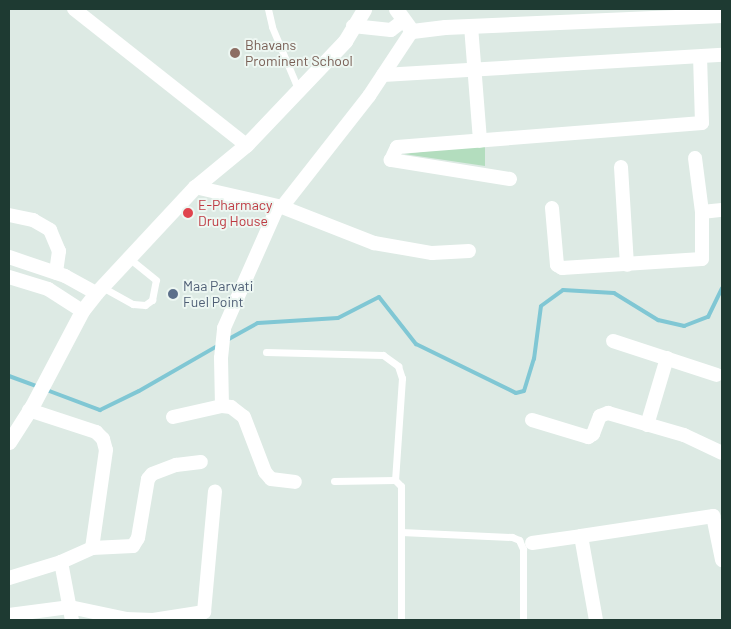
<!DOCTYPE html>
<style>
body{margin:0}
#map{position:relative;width:731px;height:629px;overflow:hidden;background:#ddeae4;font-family:Barlow,sans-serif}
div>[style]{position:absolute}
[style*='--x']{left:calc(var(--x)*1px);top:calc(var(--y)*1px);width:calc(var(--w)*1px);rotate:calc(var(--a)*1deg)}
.green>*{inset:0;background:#b3ddbe}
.stream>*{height:4px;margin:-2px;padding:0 2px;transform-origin:2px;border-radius:2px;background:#80c7d4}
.service>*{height:7px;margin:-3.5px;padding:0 3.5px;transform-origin:3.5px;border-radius:3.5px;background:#fff}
.minor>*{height:14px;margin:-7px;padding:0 7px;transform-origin:7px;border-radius:7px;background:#fff}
.tertiary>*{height:15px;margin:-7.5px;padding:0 7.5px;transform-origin:7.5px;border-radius:7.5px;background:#fff}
.dots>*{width:14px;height:14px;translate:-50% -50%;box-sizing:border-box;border:2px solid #edf7f2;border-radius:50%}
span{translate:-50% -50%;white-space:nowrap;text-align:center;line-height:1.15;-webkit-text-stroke:4px #edf7f2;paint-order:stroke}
.education-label{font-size:14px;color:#785e54}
.left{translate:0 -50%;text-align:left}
.health-label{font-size:14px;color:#be3a42}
.service-label{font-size:14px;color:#4e5e75}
.frame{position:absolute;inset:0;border:10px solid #1e3a32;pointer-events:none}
</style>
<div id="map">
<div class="green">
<div style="clip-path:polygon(485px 144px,485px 166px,404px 154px)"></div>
</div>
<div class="stream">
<div style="--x:227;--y:340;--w:35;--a:-29"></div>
<div style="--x:258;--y:323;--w:80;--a:-3.6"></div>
<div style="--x:338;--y:318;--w:46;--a:-27.1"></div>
<div style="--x:379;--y:297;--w:60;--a:51.8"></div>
<div style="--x:416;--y:344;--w:111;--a:26.1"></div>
<div style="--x:516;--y:393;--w:8;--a:-14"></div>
<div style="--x:524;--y:391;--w:34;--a:-73"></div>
<div style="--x:534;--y:359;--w:53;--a:-82.5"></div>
<div style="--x:541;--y:306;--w:27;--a:-36"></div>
<div style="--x:563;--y:290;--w:51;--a:3.4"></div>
<div style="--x:614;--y:293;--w:52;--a:31.5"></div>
<div style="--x:658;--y:320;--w:27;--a:13"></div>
<div style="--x:684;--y:326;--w:26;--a:-21"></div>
<div style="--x:708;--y:317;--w:32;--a:-64"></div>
<div style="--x:9;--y:376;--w:30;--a:20"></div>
<div style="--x:44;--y:389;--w:60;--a:20.6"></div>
<div style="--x:100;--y:410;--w:43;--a:-26"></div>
<div style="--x:139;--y:391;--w:92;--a:-29.9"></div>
</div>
<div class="service">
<div style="--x:268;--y:9;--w:18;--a:77"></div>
<div style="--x:272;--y:27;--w:67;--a:67.2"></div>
<div style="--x:102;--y:287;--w:35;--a:29"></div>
<div style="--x:133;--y:304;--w:12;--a:5"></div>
<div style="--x:145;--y:305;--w:9;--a:-36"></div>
<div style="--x:152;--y:300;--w:20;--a:-79"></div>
<div style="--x:156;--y:280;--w:35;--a:-141"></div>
<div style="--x:266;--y:352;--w:117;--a:1.5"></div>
<div style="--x:383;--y:355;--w:19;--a:36"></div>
<div style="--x:398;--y:366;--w:13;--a:72"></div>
<div style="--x:402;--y:378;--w:102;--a:93.9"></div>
<div style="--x:334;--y:481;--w:61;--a:-0.9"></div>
<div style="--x:395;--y:480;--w:8;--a:45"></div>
<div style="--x:401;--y:486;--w:134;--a:90"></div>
<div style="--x:401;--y:532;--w:111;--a:2.6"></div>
<div style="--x:512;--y:537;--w:8;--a:23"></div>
<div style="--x:519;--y:540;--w:10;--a:66"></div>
<div style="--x:523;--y:549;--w:71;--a:90"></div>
</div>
<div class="minor">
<div style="--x:74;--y:9;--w:219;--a:38.3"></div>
<div style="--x:353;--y:26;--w:38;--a:6"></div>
<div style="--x:391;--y:30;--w:16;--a:-38"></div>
<div style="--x:471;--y:26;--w:115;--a:85.5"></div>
<div style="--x:383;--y:75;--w:340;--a:-3.4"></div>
<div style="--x:695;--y:158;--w:54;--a:82.6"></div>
<div style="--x:621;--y:167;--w:98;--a:86.5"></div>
<div style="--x:510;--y:179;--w:121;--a:-170.9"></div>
<div style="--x:391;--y:160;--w:14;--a:-65"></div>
<div style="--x:397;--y:147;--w:306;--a:-4.5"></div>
<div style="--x:702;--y:123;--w:66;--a:-91.7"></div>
<div style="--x:195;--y:187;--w:85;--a:12.9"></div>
<div style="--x:282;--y:207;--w:99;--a:21.4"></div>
<div style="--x:374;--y:243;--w:59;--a:9.8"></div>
<div style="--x:432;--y:253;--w:37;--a:-3"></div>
<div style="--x:552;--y:208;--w:57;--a:85"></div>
<div style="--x:557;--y:265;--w:6;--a:31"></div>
<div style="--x:562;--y:268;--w:140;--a:-3.7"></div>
<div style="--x:702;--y:259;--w:47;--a:-90"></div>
<div style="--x:702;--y:212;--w:20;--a:-6"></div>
<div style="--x:9;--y:215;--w:25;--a:12"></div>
<div style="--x:33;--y:220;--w:20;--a:30"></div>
<div style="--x:50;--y:230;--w:23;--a:67"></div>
<div style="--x:59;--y:251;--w:22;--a:98"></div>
<div style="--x:9;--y:257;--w:59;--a:18.7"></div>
<div style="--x:65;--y:276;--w:35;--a:29"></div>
<div style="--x:9;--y:277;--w:41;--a:17.1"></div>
<div style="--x:48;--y:289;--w:40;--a:32.9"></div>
<div style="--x:613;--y:341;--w:109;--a:18.1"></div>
<div style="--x:222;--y:406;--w:48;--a:-91.2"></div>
<div style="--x:221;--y:358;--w:30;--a:-84"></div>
<div style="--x:224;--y:328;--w:133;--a:-66.1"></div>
<div style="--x:278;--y:206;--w:4;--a:14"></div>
<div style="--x:282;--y:207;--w:141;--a:-51.9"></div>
<div style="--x:369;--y:96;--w:78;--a:-56.5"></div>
<div style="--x:29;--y:410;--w:71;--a:18.2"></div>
<div style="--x:96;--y:432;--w:10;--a:45"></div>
<div style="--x:103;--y:439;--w:11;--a:75"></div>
<div style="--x:106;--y:450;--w:99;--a:98.1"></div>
<div style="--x:173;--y:417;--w:50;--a:-12.7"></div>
<div style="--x:222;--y:406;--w:9;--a:6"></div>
<div style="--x:231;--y:407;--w:16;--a:38"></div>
<div style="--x:244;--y:417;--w:59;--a:69.1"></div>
<div style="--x:265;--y:472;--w:9;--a:49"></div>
<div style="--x:271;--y:479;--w:24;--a:7"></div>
<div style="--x:532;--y:420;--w:59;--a:16.9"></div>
<div style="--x:588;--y:437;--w:6;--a:-31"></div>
<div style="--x:593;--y:434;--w:19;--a:-69"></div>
<div style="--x:600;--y:416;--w:9;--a:-21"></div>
<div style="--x:608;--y:413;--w:79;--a:16.1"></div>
<div style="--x:684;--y:435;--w:42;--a:25.3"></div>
<div style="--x:647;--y:425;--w:70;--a:-73.4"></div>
<div style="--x:581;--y:536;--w:134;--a:-8.6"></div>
<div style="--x:713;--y:516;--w:45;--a:78.4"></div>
<div style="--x:532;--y:543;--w:49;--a:-8.1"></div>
<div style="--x:581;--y:536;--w:85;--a:79.9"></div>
<div style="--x:61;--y:562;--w:59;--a:79.3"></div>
<div style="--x:9;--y:578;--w:54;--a:-17.1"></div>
<div style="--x:61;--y:562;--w:34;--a:-24"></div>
<div style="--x:92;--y:548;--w:41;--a:-2.8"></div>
<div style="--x:133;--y:546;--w:9;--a:-58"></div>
<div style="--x:138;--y:538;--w:60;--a:-80.4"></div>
<div style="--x:148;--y:479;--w:6;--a:-51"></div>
<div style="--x:152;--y:474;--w:26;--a:-21"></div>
<div style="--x:176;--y:465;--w:25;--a:-7"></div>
<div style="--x:9;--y:615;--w:62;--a:-7.5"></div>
<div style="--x:70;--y:607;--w:57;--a:12.1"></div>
<div style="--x:126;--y:619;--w:27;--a:2"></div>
<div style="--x:153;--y:620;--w:52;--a:-8.9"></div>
<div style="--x:204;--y:612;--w:121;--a:-84.8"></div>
</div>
<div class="tertiary">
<div style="--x:396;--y:9;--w:27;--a:54"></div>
<div style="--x:412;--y:31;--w:33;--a:-7"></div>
<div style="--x:445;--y:27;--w:277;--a:-2.5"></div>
<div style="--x:9;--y:442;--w:43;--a:-57.4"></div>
<div style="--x:32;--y:406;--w:107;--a:-62.2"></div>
<div style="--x:82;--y:311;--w:23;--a:-52"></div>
<div style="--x:96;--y:293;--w:145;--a:-47"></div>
<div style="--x:195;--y:187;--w:66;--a:-39.5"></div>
<div style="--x:246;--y:145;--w:144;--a:-46.4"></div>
<div style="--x:345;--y:41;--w:37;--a:-59"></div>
</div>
<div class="dots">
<div style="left:235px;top:53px;background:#8d6e63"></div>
<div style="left:188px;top:213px;background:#e0444e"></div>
<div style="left:173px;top:294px;background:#5c6f8a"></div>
</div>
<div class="education-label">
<span class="left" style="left:245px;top:53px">Bhavans<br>Prominent School</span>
</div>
<div class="health-label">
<span class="left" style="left:198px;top:213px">E-Pharmacy<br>Drug House</span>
</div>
<div class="service-label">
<span class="left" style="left:183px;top:294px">Maa Parvati<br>Fuel Point</span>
</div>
<div class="frame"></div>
</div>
